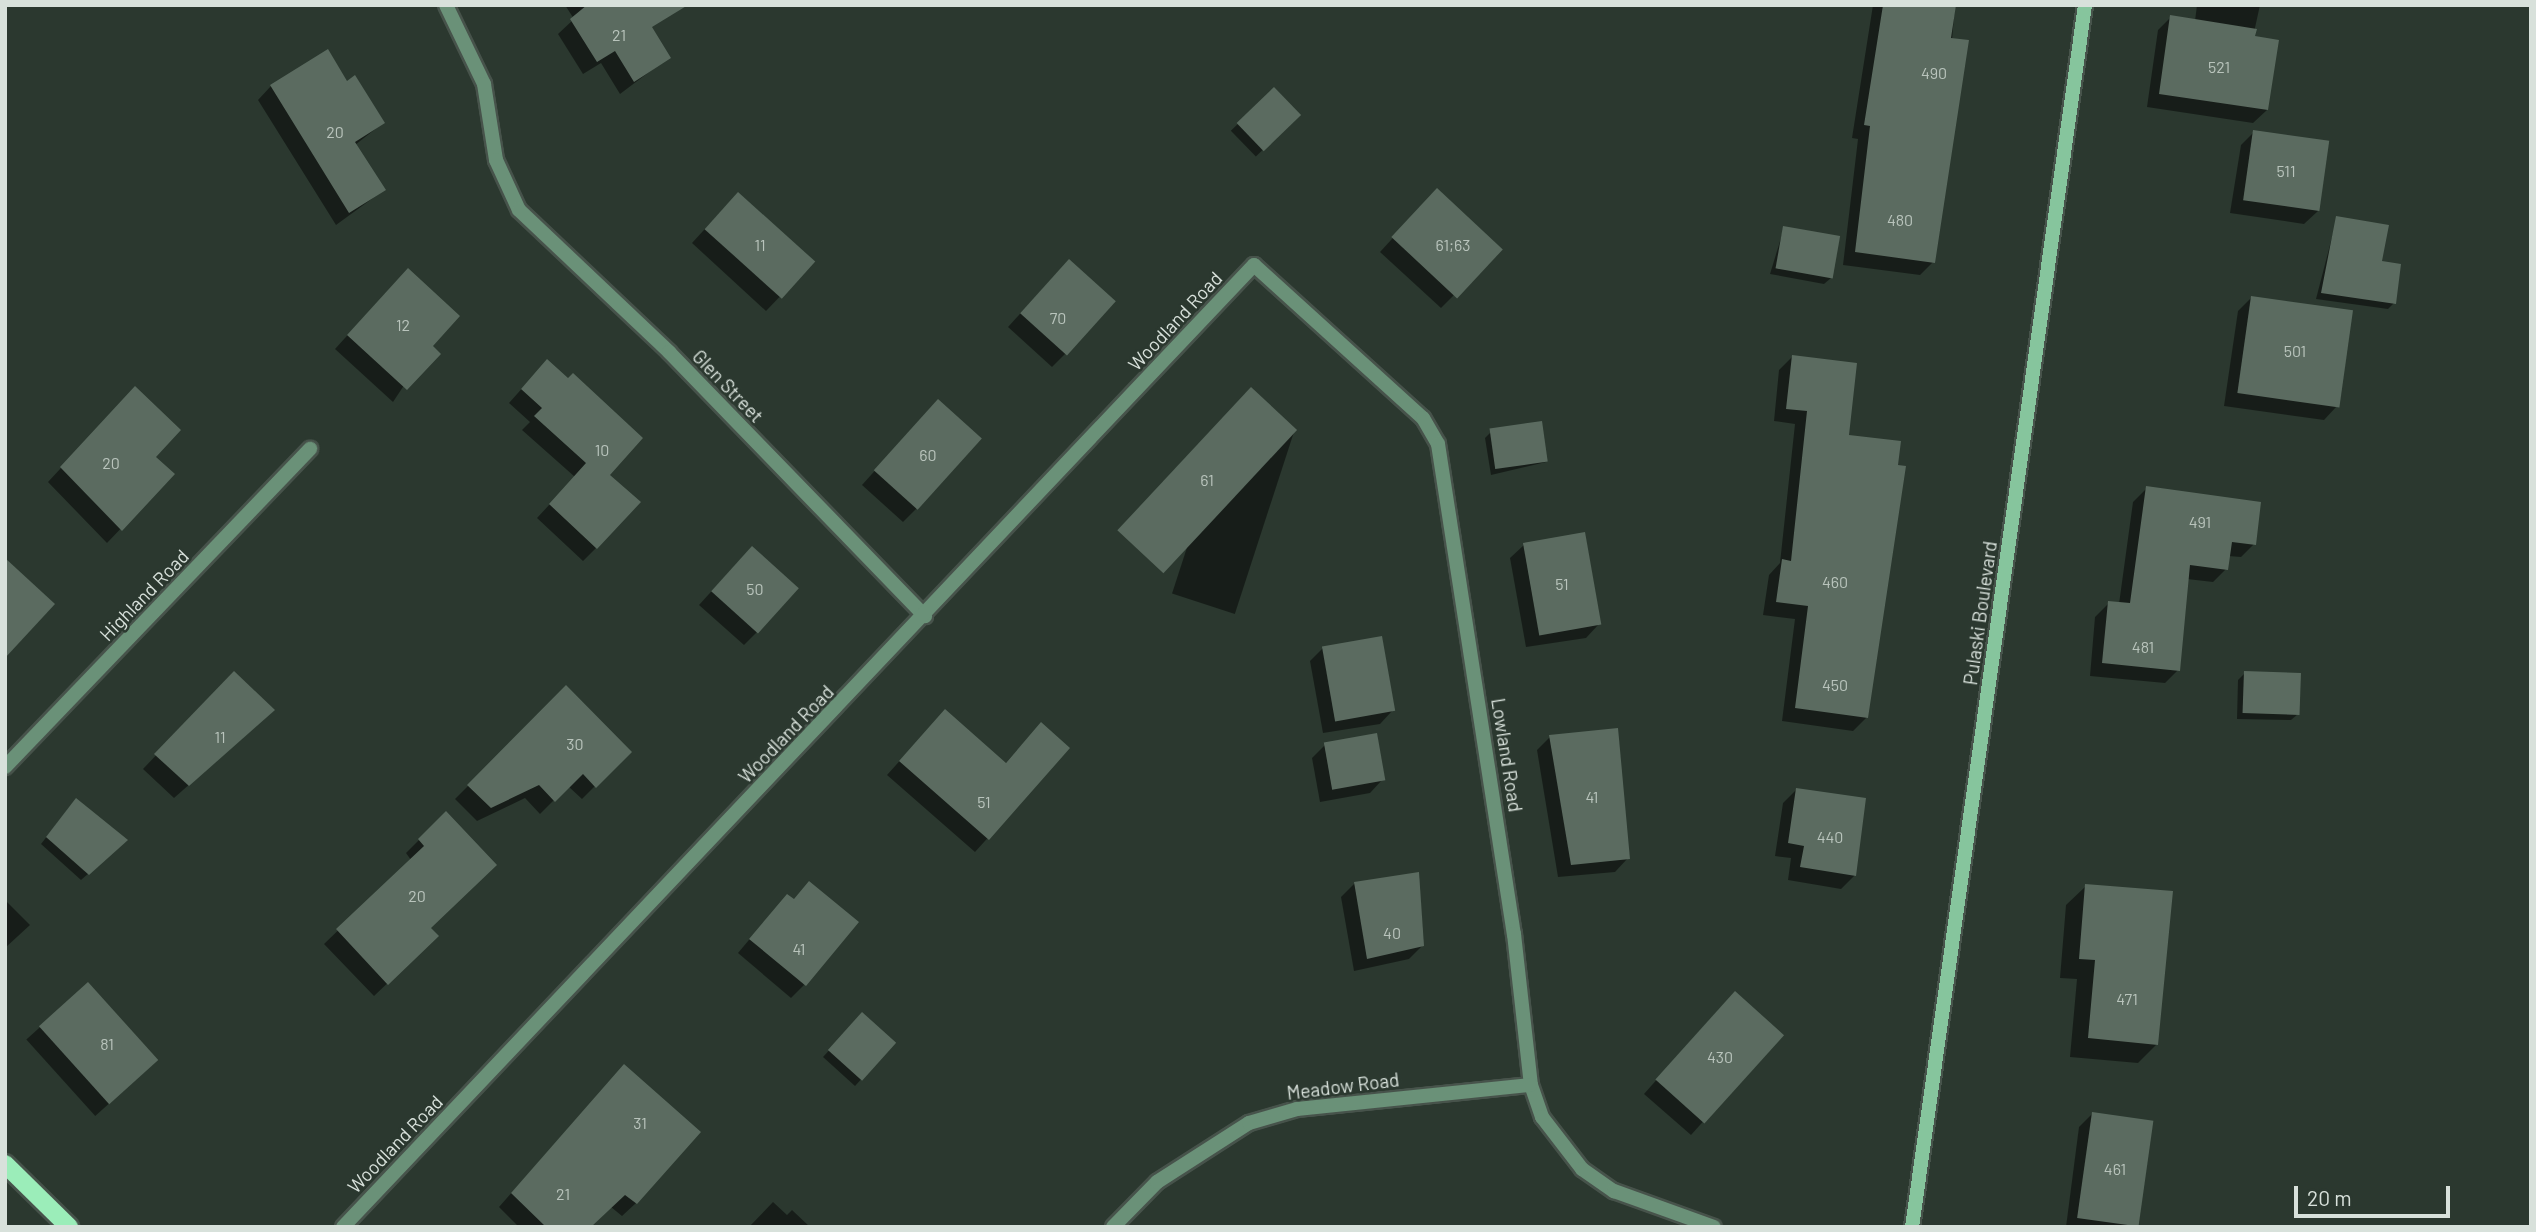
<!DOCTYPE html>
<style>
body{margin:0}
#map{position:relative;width:2536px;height:1232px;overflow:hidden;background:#2b382f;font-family:Barlow,sans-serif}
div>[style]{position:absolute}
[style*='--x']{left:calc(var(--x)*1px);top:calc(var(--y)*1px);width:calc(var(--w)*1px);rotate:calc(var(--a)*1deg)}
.shadow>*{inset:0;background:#0007;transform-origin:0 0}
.building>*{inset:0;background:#5b6b60;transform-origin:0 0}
.roads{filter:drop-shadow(2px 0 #47534b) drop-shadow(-2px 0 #47534b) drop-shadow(0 2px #47534b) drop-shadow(0 -2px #47534b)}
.street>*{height:14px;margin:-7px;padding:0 7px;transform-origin:7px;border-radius:7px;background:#6a9178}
.secondary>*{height:14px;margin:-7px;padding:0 7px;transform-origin:7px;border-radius:7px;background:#86c59d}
.primary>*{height:18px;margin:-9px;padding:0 9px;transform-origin:9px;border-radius:9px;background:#9bedb9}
span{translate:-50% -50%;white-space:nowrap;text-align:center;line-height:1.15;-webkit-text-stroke:5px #2b382f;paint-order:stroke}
.number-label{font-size:16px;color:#b9c4bc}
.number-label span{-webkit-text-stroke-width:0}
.street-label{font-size:19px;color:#d8e1db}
.frame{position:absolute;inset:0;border:7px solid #d8e1db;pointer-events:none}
.scale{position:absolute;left:2294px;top:1186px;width:156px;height:32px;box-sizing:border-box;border:4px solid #d8e1db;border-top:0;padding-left:9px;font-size:21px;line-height:24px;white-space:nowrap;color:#d8e1db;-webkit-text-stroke:5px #2b382f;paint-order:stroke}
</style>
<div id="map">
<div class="shadow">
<div style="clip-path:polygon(565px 5px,636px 5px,669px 57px,620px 94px,601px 63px,583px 74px,558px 34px,574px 19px)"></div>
<div style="clip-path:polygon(1873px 5px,1955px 5px,1933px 262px,1920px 275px,1843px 265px,1858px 139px,1852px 138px)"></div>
<div style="clip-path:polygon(2197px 5px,2260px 5px,2253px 37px,2267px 110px,2253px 123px,2147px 107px,2158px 30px,2171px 17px,2195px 21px)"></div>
<div style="clip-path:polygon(347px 83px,383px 123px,355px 145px,384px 190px,336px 225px,258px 100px,271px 86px)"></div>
<div style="left:1274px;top:89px;width:36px;height:60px;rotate:46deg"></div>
<div style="clip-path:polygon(2254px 132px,2318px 211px,2304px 224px,2230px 213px,2241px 145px)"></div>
<div style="clip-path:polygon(1424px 204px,1500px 249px,1441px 308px,1380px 252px)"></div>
<div style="clip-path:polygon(725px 207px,813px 262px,766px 311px,692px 243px)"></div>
<div style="clip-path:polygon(2337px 218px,2380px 263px,2394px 303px,2388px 309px,2316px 299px)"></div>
<div style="clip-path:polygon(1784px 228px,1831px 278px,1824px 284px,1770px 274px)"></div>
<div style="clip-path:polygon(1056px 274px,1065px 354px,1052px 367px,1008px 327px)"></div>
<div style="clip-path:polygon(395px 283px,430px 346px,393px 402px,335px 349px)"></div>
<div style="clip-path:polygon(2251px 298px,2337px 406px,2324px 420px,2224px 406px,2238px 311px)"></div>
<div style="clip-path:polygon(1792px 357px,1847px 436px,1867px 717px,1853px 731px,1782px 721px,1795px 619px,1763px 615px,1769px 575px,1780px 563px,1795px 424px,1774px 421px,1779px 370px)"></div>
<div style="clip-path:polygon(534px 375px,607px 475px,596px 548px,583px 561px,537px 518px,575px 477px,522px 430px,530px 422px,509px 403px)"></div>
<div style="clip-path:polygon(122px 402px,154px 457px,173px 474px,107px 543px,48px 482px)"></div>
<div style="left:1232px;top:409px;width:66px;height:194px;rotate:18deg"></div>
<div style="clip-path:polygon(925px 415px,916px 509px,903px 522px,862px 485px)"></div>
<div style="clip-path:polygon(1491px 432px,1546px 462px,1491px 475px,1485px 438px)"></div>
<div style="clip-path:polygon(2147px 488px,2254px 544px,2241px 557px,2228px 556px,2226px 569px,2213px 582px,2187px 579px,2178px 670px,2165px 683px,2090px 676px,2095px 617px,2109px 603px,2119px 604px,2133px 502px)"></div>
<div style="clip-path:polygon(1524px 545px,1599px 624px,1586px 638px,1526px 647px,1510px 558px)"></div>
<div style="clip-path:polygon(739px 561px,757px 632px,744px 645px,699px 605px)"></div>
<div style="clip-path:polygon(1323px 648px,1393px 710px,1380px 724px,1323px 733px,1310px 661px)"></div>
<div style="clip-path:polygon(2245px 673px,2298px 714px,2291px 720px,2237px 719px,2238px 680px)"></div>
<div style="clip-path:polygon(221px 687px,259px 723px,174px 798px,143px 769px)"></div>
<div style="clip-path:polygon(566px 688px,629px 752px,582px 799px,568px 786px,540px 814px,525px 798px,477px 821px,455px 799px)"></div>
<div style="clip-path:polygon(932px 725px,1005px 764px,1028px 738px,1068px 749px,975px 852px,887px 775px)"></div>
<div style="clip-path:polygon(1550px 737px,1628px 858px,1615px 872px,1558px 877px,1537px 750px)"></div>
<div style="clip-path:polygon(1325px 745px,1383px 779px,1370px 793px,1320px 802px,1312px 758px)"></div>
<div style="clip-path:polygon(1797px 789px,1855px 875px,1841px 889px,1788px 880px,1791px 858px,1775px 856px,1783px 803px)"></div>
<div style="clip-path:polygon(70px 807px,120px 846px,81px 880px,41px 844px)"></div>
<div style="clip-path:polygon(446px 813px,429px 928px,437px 936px,374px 996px,324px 944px,411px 860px,406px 853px)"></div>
<div style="clip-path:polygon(1417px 874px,1422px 946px,1409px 959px,1354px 971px,1341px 897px,1354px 884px)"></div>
<div style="clip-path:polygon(2086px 886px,2157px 1044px,2138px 1063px,2070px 1057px,2077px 979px,2060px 978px,2066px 905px)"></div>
<div style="clip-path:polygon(5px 900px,30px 925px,5px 948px)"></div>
<div style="clip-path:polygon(774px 910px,804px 985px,791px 998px,738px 953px)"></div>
<div style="left:88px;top:984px;width:103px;height:83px;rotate:48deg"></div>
<div style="clip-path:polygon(1721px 1007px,1781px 1035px,1691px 1135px,1644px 1094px)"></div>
<div style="clip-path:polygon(856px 1021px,894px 1043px,855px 1086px,823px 1057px)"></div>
<div style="clip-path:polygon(611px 1080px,636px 1203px,622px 1216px,611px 1207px,590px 1227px,519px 1227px,499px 1207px)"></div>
<div style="clip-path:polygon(2092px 1114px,2138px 1225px,2136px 1227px,2066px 1227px,2079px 1127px)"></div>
<div style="clip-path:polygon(773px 1202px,787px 1215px,792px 1210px,810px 1227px,749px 1227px)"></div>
</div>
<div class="building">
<div style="clip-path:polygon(587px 5px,688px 5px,652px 27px,671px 58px,634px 82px,615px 51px,597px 62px,570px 19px)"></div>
<div style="clip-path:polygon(1883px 5px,1956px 5px,1951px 38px,1969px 40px,1935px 263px,1855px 252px,1870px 126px,1864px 125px)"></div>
<div style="clip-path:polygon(2170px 15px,2257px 29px,2255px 36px,2279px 40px,2268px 110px,2159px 94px)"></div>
<div style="clip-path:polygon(328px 49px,347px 81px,355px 75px,385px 123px,355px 142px,386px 190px,349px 213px,270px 85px)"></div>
<div style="left:1274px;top:87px;width:39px;height:52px;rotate:46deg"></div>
<div style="left:2253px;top:130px;width:77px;height:71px;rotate:8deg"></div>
<div style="left:1437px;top:188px;width:90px;height:67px;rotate:43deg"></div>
<div style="left:738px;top:192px;width:104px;height:50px;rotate:42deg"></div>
<div style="clip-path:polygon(2336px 216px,2389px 225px,2382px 261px,2401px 264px,2396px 304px,2321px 293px)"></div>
<div style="left:1783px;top:226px;width:58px;height:43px;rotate:10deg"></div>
<div style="left:1069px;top:259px;width:63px;height:73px;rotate:42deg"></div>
<div style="clip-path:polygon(408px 268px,460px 316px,433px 346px,441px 354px,407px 390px,347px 335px)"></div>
<div style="left:2251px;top:296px;width:103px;height:98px;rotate:8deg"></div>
<div style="clip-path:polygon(1792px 355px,1857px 363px,1849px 435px,1901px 441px,1898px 465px,1906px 466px,1868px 718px,1795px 708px,1808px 606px,1776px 602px,1782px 559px,1791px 561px,1807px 411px,1786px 409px)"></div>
<div style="clip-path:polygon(547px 359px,568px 378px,573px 373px,643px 438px,610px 475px,641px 502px,597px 549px,549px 504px,586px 463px,534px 416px,542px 408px,521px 389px)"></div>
<div style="clip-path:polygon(135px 386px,181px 430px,156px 457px,175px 474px,122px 531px,60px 467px)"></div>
<div style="left:1251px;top:387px;width:63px;height:196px;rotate:43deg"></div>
<div style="left:938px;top:399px;width:59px;height:96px;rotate:42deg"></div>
<div style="left:1542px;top:421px;width:41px;height:53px;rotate:82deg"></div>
<div style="clip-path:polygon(2146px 486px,2261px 502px,2256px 545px,2232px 542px,2228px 570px,2190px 565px,2180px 671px,2102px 663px,2108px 601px,2130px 603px)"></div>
<div style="left:1585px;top:532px;width:94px;height:63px;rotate:80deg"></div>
<div style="left:752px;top:546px;width:63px;height:61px;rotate:42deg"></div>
<div style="clip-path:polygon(5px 558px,55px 604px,5px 658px)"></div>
<div style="left:1382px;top:636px;width:76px;height:61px;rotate:80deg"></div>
<div style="clip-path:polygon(234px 671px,275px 710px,189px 786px,154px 754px)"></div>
<div style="left:2244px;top:671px;width:57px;height:42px;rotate:2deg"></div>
<div style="clip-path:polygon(566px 685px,632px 752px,596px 788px,583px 774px,555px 802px,539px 785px,491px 808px,467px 785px)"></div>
<div style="clip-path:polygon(945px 709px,1006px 763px,1041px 722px,1070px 748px,989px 840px,899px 761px)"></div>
<div style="clip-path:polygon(1618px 728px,1630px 859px,1571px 865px,1549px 735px)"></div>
<div style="left:1377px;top:733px;width:48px;height:54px;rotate:80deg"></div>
<div style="clip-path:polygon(1796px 788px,1866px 798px,1856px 876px,1800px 867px,1804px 846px,1788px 843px)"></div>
<div style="clip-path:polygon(76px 798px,128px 840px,89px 875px,46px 837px)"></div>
<div style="clip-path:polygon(446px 811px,497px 865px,431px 928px,439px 936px,388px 985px,336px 929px,424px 846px,418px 839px)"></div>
<div style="clip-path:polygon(1419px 872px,1424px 946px,1367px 959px,1354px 882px)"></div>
<div style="clip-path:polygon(809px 881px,859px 922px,806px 986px,749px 939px,787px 894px,794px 899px)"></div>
<div style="clip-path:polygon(2085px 884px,2173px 891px,2158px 1045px,2088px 1038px,2095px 960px,2079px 959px)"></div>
<div style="left:88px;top:982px;width:105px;height:66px;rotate:48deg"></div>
<div style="left:1735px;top:991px;width:66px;height:119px;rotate:42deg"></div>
<div style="left:862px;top:1012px;width:46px;height:51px;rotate:42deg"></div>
<div style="clip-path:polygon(624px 1064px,701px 1132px,637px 1204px,625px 1195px,591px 1227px,546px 1227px,511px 1193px)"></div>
<div style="left:2092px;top:1112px;width:62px;height:107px;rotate:8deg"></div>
</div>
<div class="roads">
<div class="street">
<div style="--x:446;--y:5;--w:88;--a:64.3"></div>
<div style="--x:484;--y:84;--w:77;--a:81"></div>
<div style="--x:496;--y:160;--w:55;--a:65.3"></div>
<div style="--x:519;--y:210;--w:207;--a:43.4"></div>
<div style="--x:669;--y:352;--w:368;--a:45.9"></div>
<div style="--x:5;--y:767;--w:441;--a:-46.2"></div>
<div style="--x:343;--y:1227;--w:1325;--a:-46.56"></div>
<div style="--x:1254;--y:265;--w:228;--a:42.2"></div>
<div style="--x:1423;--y:418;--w:30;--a:60"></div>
<div style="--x:1438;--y:444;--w:496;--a:81.2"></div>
<div style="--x:1514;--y:934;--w:152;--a:83.6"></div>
<div style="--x:1531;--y:1085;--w:34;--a:71"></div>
<div style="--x:1542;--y:1117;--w:66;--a:52.4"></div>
<div style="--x:1582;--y:1169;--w:39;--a:35"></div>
<div style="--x:1614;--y:1191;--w:106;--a:19.8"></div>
<div style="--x:1113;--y:1227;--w:63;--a:-45.6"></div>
<div style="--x:1157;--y:1182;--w:109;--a:-32.7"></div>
<div style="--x:1249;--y:1123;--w:50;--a:-16.3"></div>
<div style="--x:1297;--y:1109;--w:235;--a:-5.9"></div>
</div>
<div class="secondary">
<div style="--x:1912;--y:1227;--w:1234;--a:-81.94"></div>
</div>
<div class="primary">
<div style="--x:5;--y:1164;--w:90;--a:44.5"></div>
</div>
</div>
<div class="number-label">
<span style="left:619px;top:35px">21</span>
<span style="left:2219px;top:67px">521</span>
<span style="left:1934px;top:73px">490</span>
<span style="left:335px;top:132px">20</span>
<span style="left:2286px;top:171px">511</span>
<span style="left:1900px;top:220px">480</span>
<span style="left:760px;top:245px">11</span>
<span style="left:1453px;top:245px">61;63</span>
<span style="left:1058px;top:318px">70</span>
<span style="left:403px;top:325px">12</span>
<span style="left:2295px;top:351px">501</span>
<span style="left:602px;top:450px">10</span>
<span style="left:928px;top:455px">60</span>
<span style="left:111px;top:463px">20</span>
<span style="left:1207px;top:480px">61</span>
<span style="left:2200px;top:522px">491</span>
<span style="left:1835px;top:582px">460</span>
<span style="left:1562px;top:584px">51</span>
<span style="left:755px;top:589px">50</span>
<span style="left:2143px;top:647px">481</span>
<span style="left:1835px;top:685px">450</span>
<span style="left:220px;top:737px">11</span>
<span style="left:575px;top:744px">30</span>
<span style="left:1592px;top:797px">41</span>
<span style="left:984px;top:802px">51</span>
<span style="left:1830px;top:837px">440</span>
<span style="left:417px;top:896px">20</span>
<span style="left:1392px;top:933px">40</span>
<span style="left:799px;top:949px">41</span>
<span style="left:2127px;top:999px">471</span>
<span style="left:107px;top:1044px">81</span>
<span style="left:1720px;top:1057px">430</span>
<span style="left:640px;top:1123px">31</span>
<span style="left:2115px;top:1169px">461</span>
<span style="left:563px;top:1194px">21</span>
</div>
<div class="street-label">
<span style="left:1175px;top:321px;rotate:-47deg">Woodland Road</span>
<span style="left:728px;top:386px;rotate:46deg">Glen Street</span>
<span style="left:144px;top:595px;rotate:-46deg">Highland Road</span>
<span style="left:1980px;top:613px;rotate:-82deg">Pulaski Boulevard</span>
<span style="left:786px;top:734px;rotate:-46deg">Woodland Road</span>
<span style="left:1507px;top:755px;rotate:81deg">Lowland Road</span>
<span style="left:1343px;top:1086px;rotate:-7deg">Meadow Road</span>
<span style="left:395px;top:1144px;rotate:-46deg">Woodland Road</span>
</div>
<div class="frame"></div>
<div class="scale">20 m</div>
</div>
